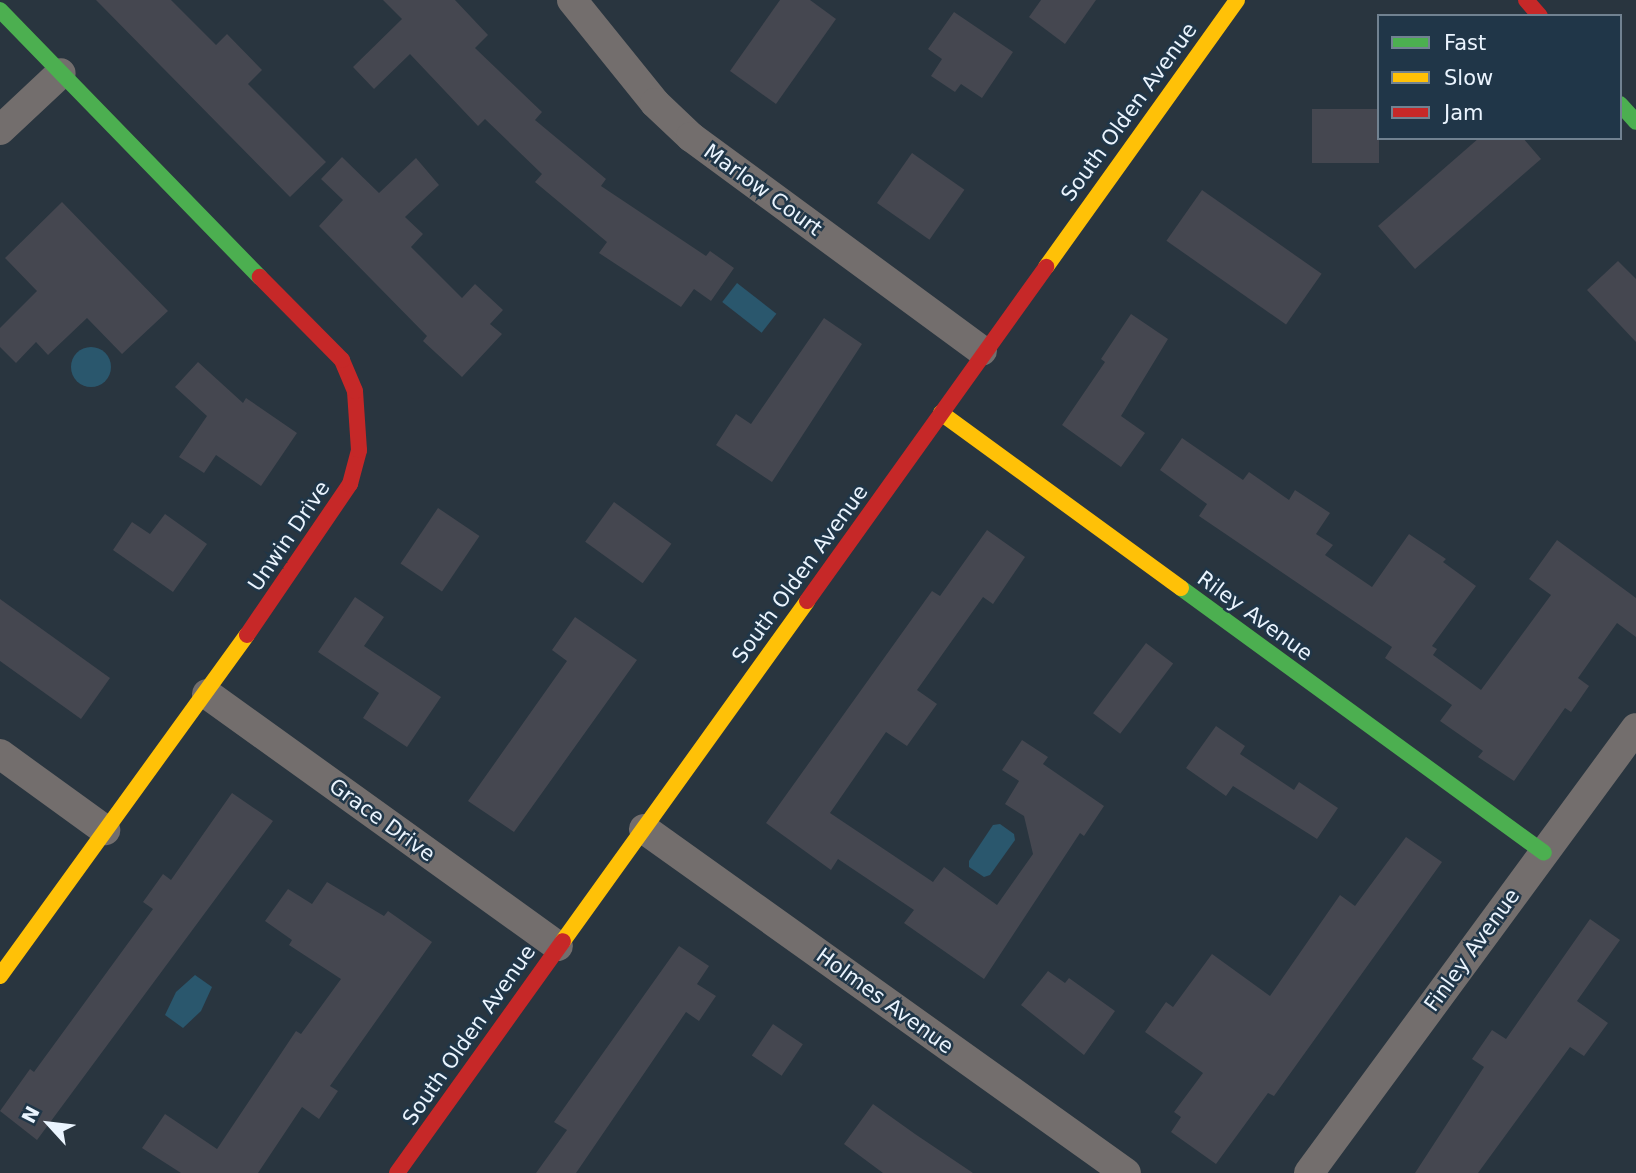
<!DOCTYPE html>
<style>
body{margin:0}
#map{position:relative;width:1636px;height:1173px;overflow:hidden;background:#29353f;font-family:"DejaVu Sans",sans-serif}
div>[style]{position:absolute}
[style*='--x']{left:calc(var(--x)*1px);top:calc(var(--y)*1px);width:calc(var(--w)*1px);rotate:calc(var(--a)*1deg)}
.water>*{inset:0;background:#2a576d;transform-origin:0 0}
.round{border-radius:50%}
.building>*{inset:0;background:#454750;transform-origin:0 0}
.street>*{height:30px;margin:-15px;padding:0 15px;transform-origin:15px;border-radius:15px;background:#736e6d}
.fast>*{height:16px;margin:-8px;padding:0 8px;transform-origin:8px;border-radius:8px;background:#4caf50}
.slow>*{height:16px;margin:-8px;padding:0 8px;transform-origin:8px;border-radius:8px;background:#ffc107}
.jam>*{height:16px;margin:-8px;padding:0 8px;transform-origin:8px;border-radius:8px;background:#c62828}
span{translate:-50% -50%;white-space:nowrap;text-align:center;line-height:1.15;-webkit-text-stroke:5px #203648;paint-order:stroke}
.street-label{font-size:21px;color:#eaf4fe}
.legend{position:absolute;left:1377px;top:14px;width:245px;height:126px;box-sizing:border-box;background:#203648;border:2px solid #718291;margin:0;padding:9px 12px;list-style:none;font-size:21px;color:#eaf4fe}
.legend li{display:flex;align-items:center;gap:14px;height:35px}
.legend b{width:35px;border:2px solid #718291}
.north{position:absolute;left:14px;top:1089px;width:70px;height:70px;-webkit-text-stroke:5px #203648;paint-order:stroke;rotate:297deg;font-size:19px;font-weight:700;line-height:28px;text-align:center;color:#eaf4fe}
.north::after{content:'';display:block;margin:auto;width:24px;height:32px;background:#eaf4fe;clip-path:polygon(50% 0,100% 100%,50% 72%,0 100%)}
</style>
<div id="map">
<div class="water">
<div style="left:737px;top:283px;width:50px;height:24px;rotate:38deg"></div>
<div class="round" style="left:71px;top:347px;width:40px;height:40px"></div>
<div style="clip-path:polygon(1000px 824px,1014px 834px,1015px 840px,990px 875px,984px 877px,969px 867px,969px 861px,993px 825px)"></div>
<div style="clip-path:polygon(195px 975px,212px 987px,201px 1011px,183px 1028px,165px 1015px,176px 992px)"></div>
</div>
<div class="building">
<div style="clip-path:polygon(96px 0,171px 0,216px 45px,227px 34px,262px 70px,248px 84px,326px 162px,290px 197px)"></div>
<div style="clip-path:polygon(383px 0,455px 0,488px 35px,475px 48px,542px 112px,535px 120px,606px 179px,601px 186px,706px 256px,710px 251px,734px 268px,711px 301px,694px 289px,681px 307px,599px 253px,607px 242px,535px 182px,542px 174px,485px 119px,478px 126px,410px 54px,374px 89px,353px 67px,402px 19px)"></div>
<div style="clip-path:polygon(780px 0,810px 0,836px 19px,776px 104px,730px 71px)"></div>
<div style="clip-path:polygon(1041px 0,1096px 0,1065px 44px,1029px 17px)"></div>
<div style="clip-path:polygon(954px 12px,1013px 52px,982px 98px,961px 84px,955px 92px,931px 76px,942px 59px,928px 49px)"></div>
<div style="left:1312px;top:109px;width:67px;height:54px"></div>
<div style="clip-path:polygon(1479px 138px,1523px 138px,1541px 159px,1415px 269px,1378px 226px)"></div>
<div style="left:912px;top:153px;width:64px;height:61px;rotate:35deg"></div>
<div style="clip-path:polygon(342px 157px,379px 193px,416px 158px,439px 185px,405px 217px,423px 234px,411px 247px,462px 298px,475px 284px,503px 310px,490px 324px,502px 334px,462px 377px,423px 341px,427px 336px,319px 226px,343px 200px,321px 179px)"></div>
<div style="left:1202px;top:190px;width:146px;height:62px;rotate:35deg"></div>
<div style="clip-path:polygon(62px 202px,168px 311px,122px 354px,87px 318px,48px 355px,36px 342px,16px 363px,0 347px,0 328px,37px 291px,5px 258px)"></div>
<div style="clip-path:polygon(1618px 261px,1636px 279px,1636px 342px,1587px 290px)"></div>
<div style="clip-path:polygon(1131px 314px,1168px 339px,1121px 416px,1145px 433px,1121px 467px,1062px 425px,1105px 362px,1101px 359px)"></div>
<div style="clip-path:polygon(824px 318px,862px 344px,772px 482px,716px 445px,736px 414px,751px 424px)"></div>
<div style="clip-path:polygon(198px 362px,243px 403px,246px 398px,297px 433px,261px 486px,216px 455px,204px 473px,179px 457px,207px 416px,175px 387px)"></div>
<div style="clip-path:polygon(1182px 438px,1243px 480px,1249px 472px,1289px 500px,1295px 490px,1330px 513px,1316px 534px,1333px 545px,1325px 555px,1372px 587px,1409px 534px,1446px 559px,1443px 562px,1476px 586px,1432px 646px,1437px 649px,1433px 655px,1481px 690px,1551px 595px,1529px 579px,1557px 540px,1636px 598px,1636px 637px,1617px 623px,1578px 678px,1589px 686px,1571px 712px,1565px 708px,1514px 781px,1478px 757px,1483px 751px,1440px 721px,1452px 705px,1385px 658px,1392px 647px,1199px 516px,1207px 504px,1160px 470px)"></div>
<div style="left:614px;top:502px;width:71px;height:49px;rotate:36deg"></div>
<div style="left:438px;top:508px;width:50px;height:67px;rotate:34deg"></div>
<div style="clip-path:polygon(165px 514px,207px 544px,173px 592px,113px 550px,132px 522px,150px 534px)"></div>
<div style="clip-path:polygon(987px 530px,1025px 557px,993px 604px,983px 597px,917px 690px,937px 704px,907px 746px,886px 732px,830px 813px,933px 882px,944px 867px,997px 905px,1033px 854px,1024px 816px,1005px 804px,1019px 781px,1002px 770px,1022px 740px,1048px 757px,1043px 764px,1104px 806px,1084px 836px,1080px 833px,984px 979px,904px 923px,914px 910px,838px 859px,831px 870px,766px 823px,932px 591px,940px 596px)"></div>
<div style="clip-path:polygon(355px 597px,384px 617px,364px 646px,441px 697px,407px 747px,363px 718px,379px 693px,318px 652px)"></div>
<div style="clip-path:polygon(0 599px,110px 678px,81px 719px,0 661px)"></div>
<div style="clip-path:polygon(575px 617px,637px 660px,514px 832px,468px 801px,567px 661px,552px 650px)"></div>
<div style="left:1146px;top:643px;width:34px;height:88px;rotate:37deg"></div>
<div style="clip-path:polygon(1216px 726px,1245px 746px,1240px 754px,1294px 790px,1299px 782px,1338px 808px,1317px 839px,1233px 786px,1226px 796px,1186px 768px)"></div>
<div style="clip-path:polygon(232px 793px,273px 821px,37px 1140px,0 1111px,30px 1069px,34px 1072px,153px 909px,143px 902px,163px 874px,171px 880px)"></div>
<div style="clip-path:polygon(1406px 837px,1442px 862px,1274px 1096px,1268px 1093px,1216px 1164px,1171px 1132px,1181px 1117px,1174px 1112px,1203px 1073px,1145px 1032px,1166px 1002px,1173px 1007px,1212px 954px,1270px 996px,1340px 895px,1355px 906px)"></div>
<div style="clip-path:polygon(327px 882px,384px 916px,388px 911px,432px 942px,330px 1086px,338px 1091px,319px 1119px,302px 1107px,258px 1173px,181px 1173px,142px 1148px,165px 1114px,217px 1149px,296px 1031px,301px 1034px,341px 979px,289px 945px,292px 940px,265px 921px,288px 889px,312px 904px)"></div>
<div style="clip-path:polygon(1590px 919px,1620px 940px,1577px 1001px,1608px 1023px,1584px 1056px,1570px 1047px,1478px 1173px,1415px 1173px,1484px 1067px,1472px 1059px,1492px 1030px,1506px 1039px)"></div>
<div style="clip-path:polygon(679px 946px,709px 966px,697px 984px,716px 996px,699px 1021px,686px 1012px,576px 1173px,536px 1173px,567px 1130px,554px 1122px)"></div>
<div style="clip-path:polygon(1048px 971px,1065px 983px,1069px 978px,1115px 1011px,1084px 1055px,1021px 1005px)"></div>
<div style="left:773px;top:1024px;width:36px;height:38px;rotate:34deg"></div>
<div style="clip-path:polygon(873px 1104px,915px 1134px,973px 1173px,883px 1173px,844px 1144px)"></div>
</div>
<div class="street">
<div style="--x:572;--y:0;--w:132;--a:51.1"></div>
<div style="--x:655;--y:103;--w:50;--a:43.4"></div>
<div style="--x:691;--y:137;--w:361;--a:36.3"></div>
<div style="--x:0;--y:130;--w:83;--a:-43.1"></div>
<div style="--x:207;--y:694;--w:432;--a:35.7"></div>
<div style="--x:0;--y:754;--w:130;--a:35.9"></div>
<div style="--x:644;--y:829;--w:592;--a:35.52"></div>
<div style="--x:1309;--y:1173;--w:552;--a:-53.69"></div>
</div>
<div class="fast">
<div style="--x:0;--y:10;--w:373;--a:45.8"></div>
<div style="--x:1620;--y:104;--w:24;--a:48"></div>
<div style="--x:1181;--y:588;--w:449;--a:36.1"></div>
</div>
<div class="slow">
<div style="--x:1046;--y:267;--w:328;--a:-54.4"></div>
<div style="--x:941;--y:413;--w:297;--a:36.1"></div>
<div style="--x:563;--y:941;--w:418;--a:-54.3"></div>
<div style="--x:0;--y:976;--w:421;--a:-54.1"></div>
</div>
<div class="jam">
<div style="--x:1526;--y:0;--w:21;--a:49"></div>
<div style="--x:807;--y:601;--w:411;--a:-54.4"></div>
<div style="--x:247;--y:635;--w:183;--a:-55.7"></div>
<div style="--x:350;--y:484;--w:35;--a:-75"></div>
<div style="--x:359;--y:450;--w:59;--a:-93.9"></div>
<div style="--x:355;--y:391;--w:34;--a:-113"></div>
<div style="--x:342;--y:360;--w:117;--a:-134.7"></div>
<div style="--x:397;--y:1173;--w:285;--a:-54.4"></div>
</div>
<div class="street-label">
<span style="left:1129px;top:112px;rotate:-54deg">South Olden Avenue</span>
<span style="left:763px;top:190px;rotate:36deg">Marlow Court</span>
<span style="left:289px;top:536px;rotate:-56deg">Unwin Drive</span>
<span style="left:800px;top:574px;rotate:-54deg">South Olden Avenue</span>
<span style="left:1255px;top:616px;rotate:36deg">Riley Avenue</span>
<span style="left:382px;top:820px;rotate:36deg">Grace Drive</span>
<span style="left:1472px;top:950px;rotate:-54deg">Finley Avenue</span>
<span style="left:885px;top:1001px;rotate:36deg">Holmes Avenue</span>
<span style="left:469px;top:1035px;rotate:-55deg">South Olden Avenue</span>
</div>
<ul class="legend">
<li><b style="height:9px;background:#4caf50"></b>Fast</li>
<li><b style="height:9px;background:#ffc107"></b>Slow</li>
<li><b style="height:9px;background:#c62828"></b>Jam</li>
</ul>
<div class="north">N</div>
</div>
